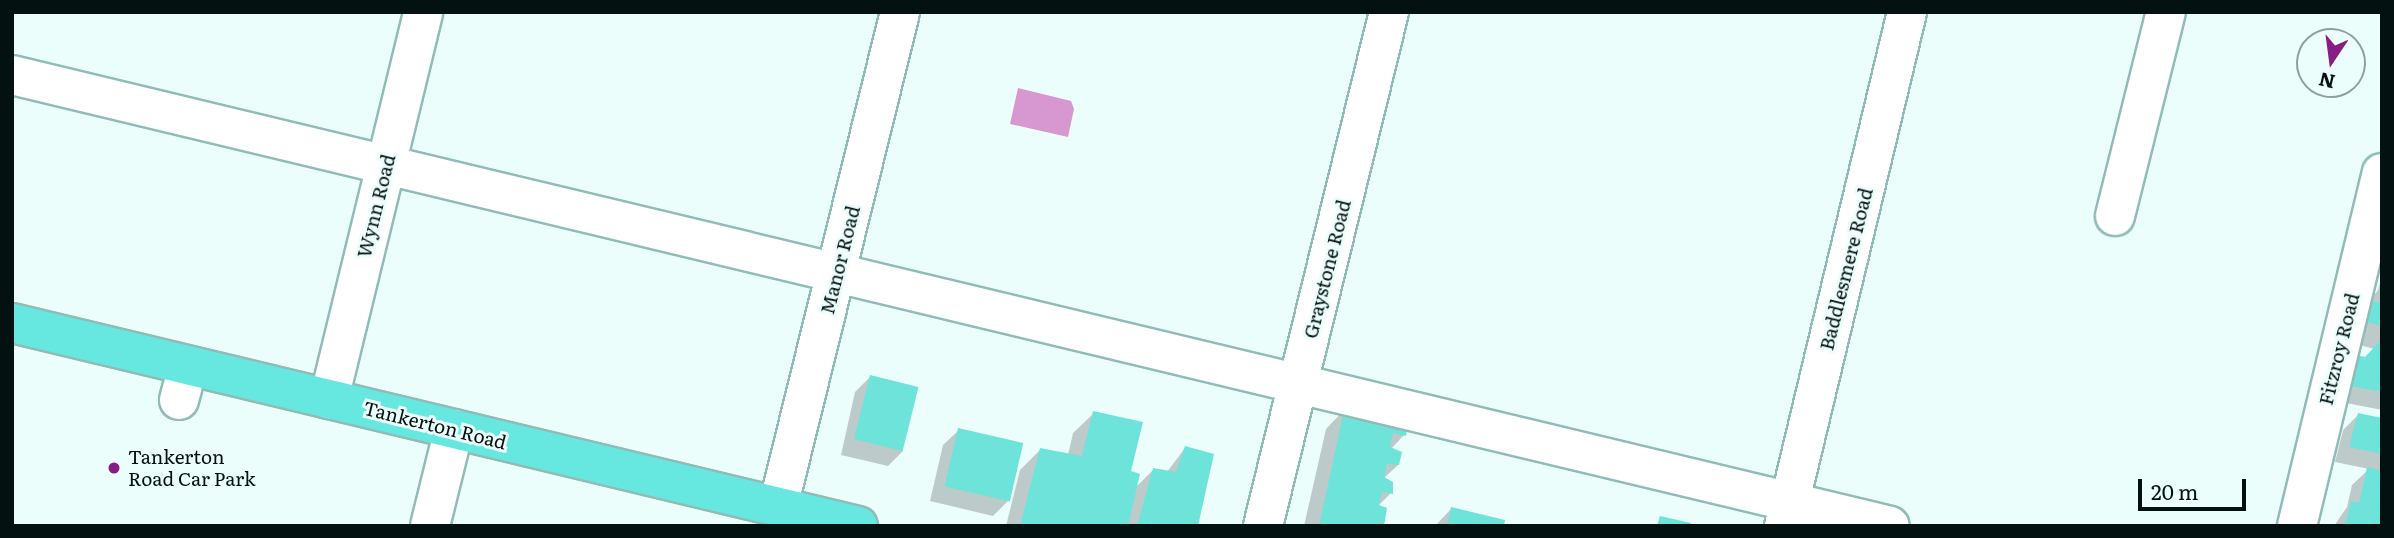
<!DOCTYPE html>
<style>
body{margin:0}
#map{position:relative;width:2394px;height:538px;overflow:hidden;background:#ecfefc;font-family:Literata,serif}
div>[style]{position:absolute}
[style*='--x']{left:calc(var(--x)*1px);top:calc(var(--y)*1px);width:calc(var(--w)*1px);rotate:calc(var(--a)*1deg)}
.water>*{inset:0;background:#d797d0}
.shadow>*{inset:0;background:#0003}
.building>*{inset:0;background:#6de3da;transform-origin:0 0}
.roads{filter:drop-shadow(2px 0 #90bcb7) drop-shadow(-2px 0 #90bcb7) drop-shadow(0 2px #90bcb7) drop-shadow(0 -2px #90bcb7)}
.minor>*{height:38px;margin:-19px;padding:0 19px;transform-origin:19px;border-radius:19px;background:#fff}
.major>*{height:38px;margin:-19px;padding:0 19px;transform-origin:19px;border-radius:19px;background:#66e8e1}
.dots>*{width:19px;height:19px;translate:-50% -50%;box-sizing:border-box;border:4px solid #ecfefc;border-radius:50%}
span{translate:-50% -50%;white-space:nowrap;text-align:center;line-height:1.15;-webkit-text-stroke:6px #ecfefc;paint-order:stroke}
.street-label{font-size:19px;color:#031110}
.poi-label{font-size:19px;color:#031110}
.left{translate:0 -50%;text-align:left}
.frame{position:absolute;inset:0;border:14px solid #031110;pointer-events:none}
.north{position:absolute;left:2296px;top:28px;width:70px;height:70px;box-sizing:border-box;background:#ecfefc;border:2px solid #8f9f9e;border-radius:50%;rotate:193deg;font-size:19px;font-weight:700;line-height:28px;text-align:center;color:#031110}
.north::after{content:'';display:block;margin:auto;width:24px;height:32px;background:#881d83;clip-path:polygon(50% 0,100% 100%,50% 72%,0 100%)}
.scale{position:absolute;left:2138px;top:479px;width:108px;height:32px;box-sizing:border-box;border:4px solid #031110;border-top:0;padding-left:9px;font-size:21px;line-height:24px;white-space:nowrap;color:#031110;-webkit-text-stroke:5px #ecfefc;paint-order:stroke}
</style>
<div id="map">
<div class="water">
<div style="clip-path:polygon(1018px 88px,1071px 101px,1074px 109px,1068px 137px,1010px 124px)"></div>
</div>
<div class="shadow">
<div style="clip-path:polygon(2382px 275px,2382px 410px,2331px 400px,2375px 349px,2339px 340px,2378px 290px)"></div>
<div style="clip-path:polygon(870px 377px,903px 451px,888px 466px,841px 455px,855px 392px)"></div>
<div style="clip-path:polygon(1346px 408px,1404px 435px,1391px 449px,1398px 465px,1383px 479px,1391px 493px,1378px 506px,1382px 526px,1304px 526px,1326px 429px)"></div>
<div style="clip-path:polygon(1094px 413px,1135px 488px,1153px 470px,1167px 472px,1185px 448px,1196px 526px,1006px 526px,1020px 470px,1040px 450px,1068px 455px,1073px 433px)"></div>
<div style="clip-path:polygon(2358px 415px,2382px 419px,2382px 526px,2334px 526px,2347px 507px,2352px 485px,2369px 469px,2335px 462px,2343px 430px)"></div>
<div style="clip-path:polygon(959px 430px,1008px 501px,993px 516px,930px 501px,943px 445px)"></div>
<div style="clip-path:polygon(1451px 509px,1502px 526px,1435px 526px)"></div>
</div>
<div class="building">
<div style="clip-path:polygon(2363px 300px,2382px 303px,2382px 326px,2359px 320px)"></div>
<div style="clip-path:polygon(2382px 339px,2382px 392px,2345px 385px,2351px 354px,2365px 357px)"></div>
<div style="left:870px;top:375px;width:50px;height:66px;rotate:14deg"></div>
<div style="clip-path:polygon(1345px 406px,1408px 421px,1406px 436px,1393px 433px,1390px 447px,1402px 452px,1399px 465px,1387px 464px,1384px 477px,1393px 482px,1393px 494px,1382px 492px,1379px 505px,1387px 508px,1384px 526px,1319px 526px)"></div>
<div style="clip-path:polygon(1093px 411px,1143px 422px,1131px 471px,1140px 474px,1128px 526px,1020px 526px,1040px 448px,1082px 456px)"></div>
<div style="clip-path:polygon(2358px 413px,2382px 418px,2382px 454px,2349px 447px)"></div>
<div style="left:958px;top:428px;width:67px;height:60px;rotate:13deg"></div>
<div style="clip-path:polygon(1185px 446px,1214px 454px,1198px 526px,1137px 526px,1153px 468px,1176px 472px)"></div>
<div style="clip-path:polygon(2367px 467px,2382px 471px,2382px 526px,2345px 526px,2351px 501px,2359px 503px)"></div>
<div style="clip-path:polygon(1451px 507px,1505px 520px,1504px 526px,1447px 526px)"></div>
<div style="clip-path:polygon(1660px 516px,1691px 523px,1690px 526px,1657px 526px)"></div>
</div>
<div class="roads">
<div class="minor">
<div style="--x:12;--y:75;--w:1931;--a:13.5"></div>
<div style="--x:2115;--y:216;--w:210;--a:-76"></div>
<div style="--x:329;--y:399;--w:398;--a:-76.3"></div>
<div style="--x:179;--y:400;--w:35;--a:-75"></div>
<div style="--x:778;--y:507;--w:510;--a:-76.15"></div>
<div style="--x:430;--y:526;--w:100;--a:-76.1"></div>
<div style="--x:1263;--y:526;--w:529;--a:-76.23"></div>
<div style="--x:1784;--y:526;--w:529;--a:-76.54"></div>
<div style="--x:2297;--y:526;--w:363;--a:-76.5"></div>
</div>
<div class="major">
<div style="--x:12;--y:323;--w:870;--a:13.49"></div>
</div>
</div>
<div class="dots">
<div style="left:114px;top:468px;background:#881d83"></div>
</div>
<div class="street-label">
<span style="left:376px;top:206px;rotate:-76deg">Wynn Road</span>
<span style="left:840px;top:260px;rotate:-76deg">Manor Road</span>
<span style="left:1327px;top:269px;rotate:-76deg">Graystone Road</span>
<span style="left:1846px;top:269px;rotate:-76deg">Baddlesmere Road</span>
<span style="left:2339px;top:349px;rotate:-76deg">Fitzroy Road</span>
<span style="left:435px;top:425px;rotate:14deg">Tankerton Road</span>
</div>
<div class="poi-label">
<span class="left" style="left:128px;top:468px">Tankerton<br>Road Car Park</span>
</div>
<div class="frame"></div>
<div class="north">N</div>
<div class="scale">20 m</div>
</div>
